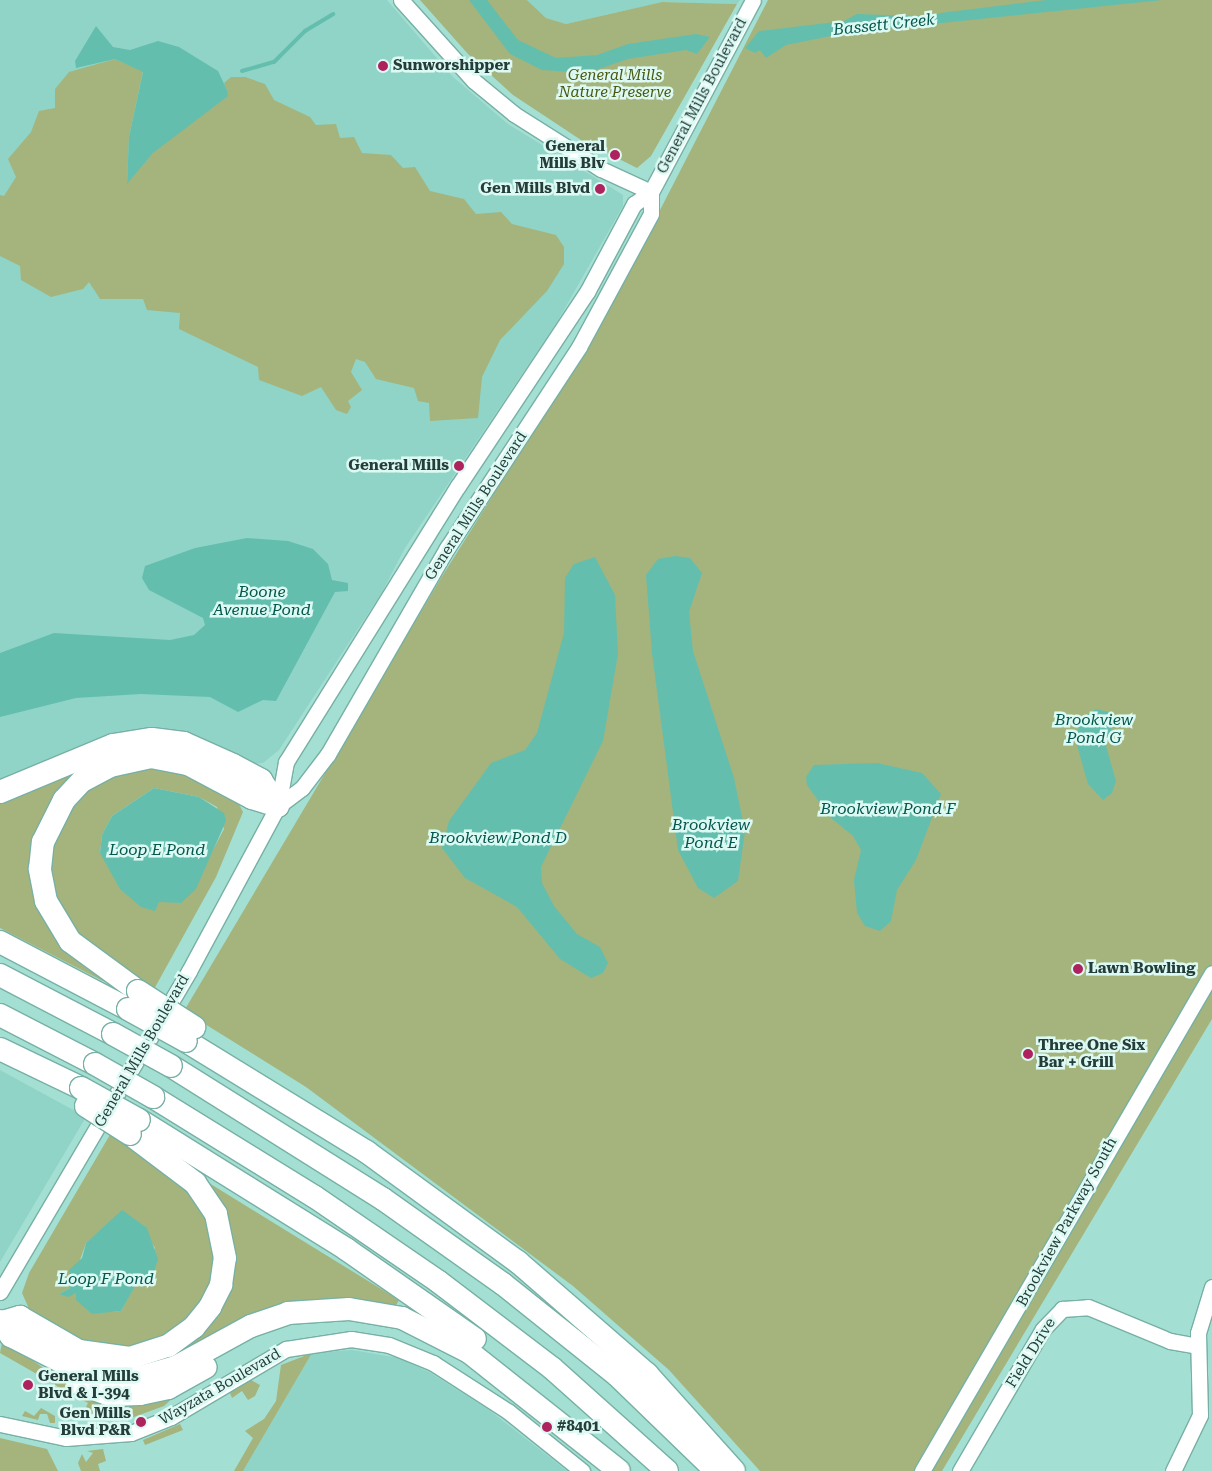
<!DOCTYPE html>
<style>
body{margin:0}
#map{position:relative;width:1212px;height:1471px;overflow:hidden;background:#a4dfd3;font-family:"Roboto Serif",serif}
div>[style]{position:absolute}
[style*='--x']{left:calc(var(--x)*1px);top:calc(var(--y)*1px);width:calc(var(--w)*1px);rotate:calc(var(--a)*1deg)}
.built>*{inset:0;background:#8fd4c7}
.green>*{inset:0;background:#a4b47c}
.water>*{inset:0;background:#64beae}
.stream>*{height:4px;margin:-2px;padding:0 2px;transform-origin:2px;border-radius:2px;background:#64beae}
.roads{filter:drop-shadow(1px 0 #77b0a5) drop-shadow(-1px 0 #77b0a5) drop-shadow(0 1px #77b0a5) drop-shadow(0 -1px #77b0a5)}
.minor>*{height:15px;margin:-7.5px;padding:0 7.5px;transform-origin:7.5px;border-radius:7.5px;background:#fff}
.highway>*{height:22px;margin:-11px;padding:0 11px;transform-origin:11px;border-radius:11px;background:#fff}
.bridges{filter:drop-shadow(1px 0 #77b0a5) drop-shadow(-1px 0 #77b0a5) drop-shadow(0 1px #77b0a5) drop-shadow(0 -1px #77b0a5)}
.highway-bridge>*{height:22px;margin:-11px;padding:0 11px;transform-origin:11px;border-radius:11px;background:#fff}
.dots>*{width:14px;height:14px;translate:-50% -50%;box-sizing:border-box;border:2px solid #dcf9f3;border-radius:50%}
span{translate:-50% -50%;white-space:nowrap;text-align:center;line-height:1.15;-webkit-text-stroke:5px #dcf9f3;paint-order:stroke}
.poi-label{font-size:15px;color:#253d39;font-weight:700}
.left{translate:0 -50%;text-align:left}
.right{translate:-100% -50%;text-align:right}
.park-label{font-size:15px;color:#49580e;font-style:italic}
.street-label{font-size:15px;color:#253d39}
.water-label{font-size:16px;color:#05574d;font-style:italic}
</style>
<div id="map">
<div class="built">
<div style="clip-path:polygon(0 0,387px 0,453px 77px,508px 124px,623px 195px,623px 206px,557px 322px,405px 548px,382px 592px,279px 750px,263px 763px,0 787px)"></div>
<div style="clip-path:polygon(527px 0,740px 0,737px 4px,662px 2px,566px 24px,546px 18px)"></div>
<div style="clip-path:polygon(0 1070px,86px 1117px,0 1262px)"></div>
<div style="clip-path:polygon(352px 1350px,399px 1358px,429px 1372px,489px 1410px,567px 1471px,243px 1471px,312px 1353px)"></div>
</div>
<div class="green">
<div style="clip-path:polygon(420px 0,527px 0,546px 18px,566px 24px,662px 2px,737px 4px,651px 156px,637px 168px,581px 140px,513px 95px,468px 54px)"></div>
<div style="clip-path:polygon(768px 0,1212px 0,1212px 1019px,942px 1471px,760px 1471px,669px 1370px,573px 1286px,306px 1087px,184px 1011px,441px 578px,604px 319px)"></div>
<div style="clip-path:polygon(115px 59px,143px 71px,129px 137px,127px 183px,153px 153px,227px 90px,224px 83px,231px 77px,245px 77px,265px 84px,274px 100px,310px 117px,316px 125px,336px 124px,340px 138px,354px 137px,362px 153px,391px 155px,403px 168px,415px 167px,430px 191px,464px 199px,476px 214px,501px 212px,512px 224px,556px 235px,564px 247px,564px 264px,547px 291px,500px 340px,482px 377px,478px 418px,430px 421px,429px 403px,418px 401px,414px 388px,376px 379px,365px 362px,356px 359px,351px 372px,362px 390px,348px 401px,351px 407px,347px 414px,336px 410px,321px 387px,302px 396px,259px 380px,258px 367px,179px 329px,180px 313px,147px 310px,143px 299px,100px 299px,89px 282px,83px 289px,51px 297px,21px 280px,20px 266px,0 256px,0 195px,4px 196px,16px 177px,8px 159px,31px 132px,39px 111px,55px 108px,55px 89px,69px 72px)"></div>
<div style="clip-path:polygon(100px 762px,35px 870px,105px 977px,103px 981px,0 928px,0 798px)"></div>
<div style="clip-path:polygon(evenodd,152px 767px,184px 772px,238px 802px,243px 812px,216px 877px,153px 991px,74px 937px,48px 883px,51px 835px,86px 789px,116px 773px,152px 767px,154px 788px,199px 797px,217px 807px,224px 829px,195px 884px,159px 902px,100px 853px,102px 835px,112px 816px,154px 788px)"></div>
<div style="clip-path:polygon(evenodd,111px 1133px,197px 1191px,220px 1258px,202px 1307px,166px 1337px,135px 1348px,88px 1344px,30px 1311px,22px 1293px,29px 1273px,111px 1133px,106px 1226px,147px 1235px,155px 1248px,121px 1311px,92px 1313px,76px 1293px,59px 1294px,70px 1288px,86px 1243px,106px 1226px)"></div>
<div style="clip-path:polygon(209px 1183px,399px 1300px,394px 1309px,357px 1303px,179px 1358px,176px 1352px,217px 1310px)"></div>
<div style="clip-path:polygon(2px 1343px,13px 1347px,74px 1389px,69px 1393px,43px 1378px,47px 1375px,44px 1370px,42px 1377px,0 1353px)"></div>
<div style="clip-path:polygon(312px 1353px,243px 1471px,234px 1471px,253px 1438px,245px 1431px,264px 1419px,276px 1401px,281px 1365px)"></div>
<div style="clip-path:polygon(251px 1380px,260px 1385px,255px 1396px,248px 1400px,242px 1391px,232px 1398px,230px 1393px)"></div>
<div style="clip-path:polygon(79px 1393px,117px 1405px,87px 1416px,83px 1413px,88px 1403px,77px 1397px)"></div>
<div style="clip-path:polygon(175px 1396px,164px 1406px,131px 1418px,129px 1405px)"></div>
<div style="clip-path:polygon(41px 1408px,55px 1416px,55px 1423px,50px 1423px,47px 1414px,40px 1414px,38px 1420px,22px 1416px,25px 1411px,34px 1416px)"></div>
<div style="clip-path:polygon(180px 1424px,183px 1430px,145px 1445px,143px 1440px)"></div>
<div style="clip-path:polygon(0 1438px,47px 1449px,58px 1471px,0 1471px)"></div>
<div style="clip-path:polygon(103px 1449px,106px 1461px,98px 1464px,100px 1471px,81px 1471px,78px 1463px,82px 1454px,86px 1462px,93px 1453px,87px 1451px)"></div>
</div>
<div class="water">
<div style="clip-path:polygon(469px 0,487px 0,518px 40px,556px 58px,597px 55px,628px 44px,696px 34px,710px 37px,697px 54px,686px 50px,628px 59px,587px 73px,542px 70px,510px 54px)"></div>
<div style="clip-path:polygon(1046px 0,1162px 0,846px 33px,786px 45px,766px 58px,760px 50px,755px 53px,745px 48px,759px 31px,844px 21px,857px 14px,916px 16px)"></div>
<div style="clip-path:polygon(96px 26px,113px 47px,130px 50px,158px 41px,179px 47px,218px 71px,227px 90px,228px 96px,153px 153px,127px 184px,129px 137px,143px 72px,115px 59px,76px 68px,75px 61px)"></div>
<div style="clip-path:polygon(247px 538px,288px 541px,313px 549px,328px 564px,332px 580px,348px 583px,348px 591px,335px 592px,276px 701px,263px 700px,238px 712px,210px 697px,141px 694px,76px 698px,0 717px,0 653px,54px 633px,170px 640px,194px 635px,205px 625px,203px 618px,149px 590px,142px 578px,145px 566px,195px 548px)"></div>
<div style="clip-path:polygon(675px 556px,690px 558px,702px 573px,689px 612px,693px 651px,734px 778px,745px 831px,738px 881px,714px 898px,698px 888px,678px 850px,652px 653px,646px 575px,658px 559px)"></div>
<div style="clip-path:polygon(595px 557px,615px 595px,618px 654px,603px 741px,541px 867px,542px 883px,554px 906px,577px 934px,600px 947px,608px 963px,603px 973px,591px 978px,560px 959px,517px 907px,465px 878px,442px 848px,449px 821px,491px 763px,525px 750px,537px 733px,564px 633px,565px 578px,574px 564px)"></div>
<div style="clip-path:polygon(1096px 709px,1109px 712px,1114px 721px,1106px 746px,1116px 781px,1112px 793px,1103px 800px,1088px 784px,1076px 742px,1080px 719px)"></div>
<div style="clip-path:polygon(877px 763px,922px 773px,941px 794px,916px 860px,897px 890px,891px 921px,880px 931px,865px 926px,857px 913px,854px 880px,861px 850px,853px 836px,830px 817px,807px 785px,806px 777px,814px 765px)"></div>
<div style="clip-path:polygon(154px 788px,199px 797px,224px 813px,226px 821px,196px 889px,181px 903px,159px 902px,155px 911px,141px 907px,120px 889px,100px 853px,102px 835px,112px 816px)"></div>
<div style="clip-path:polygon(122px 1210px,147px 1228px,158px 1259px,153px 1275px,149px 1281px,138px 1281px,121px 1311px,92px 1314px,76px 1300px,76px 1293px,68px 1297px,59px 1294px,70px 1288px,69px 1270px,82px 1258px,86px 1243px)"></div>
</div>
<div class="stream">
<div style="--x:242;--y:71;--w:33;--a:-16"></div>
<div style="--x:274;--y:62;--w:44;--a:-45"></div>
<div style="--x:305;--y:31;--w:33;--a:-31"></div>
</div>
<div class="roads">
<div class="minor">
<div style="--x:401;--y:0;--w:109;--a:48"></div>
<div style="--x:474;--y:81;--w:52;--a:39.5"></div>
<div style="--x:514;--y:114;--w:103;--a:32.3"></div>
<div style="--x:601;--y:169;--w:55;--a:24.7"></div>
<div style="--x:278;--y:806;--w:30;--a:-37"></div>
<div style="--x:302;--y:788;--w:43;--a:-52.6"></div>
<div style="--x:328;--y:754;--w:238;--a:-60"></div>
<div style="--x:447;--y:548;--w:240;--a:-56.7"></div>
<div style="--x:579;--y:347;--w:151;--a:-61.6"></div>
<div style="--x:651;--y:214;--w:22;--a:-90"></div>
<div style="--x:651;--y:192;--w:217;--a:-62"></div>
<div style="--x:0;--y:1292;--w:373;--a:-59.5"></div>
<div style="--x:189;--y:971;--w:187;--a:-61.7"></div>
<div style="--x:278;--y:806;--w:45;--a:-79.7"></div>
<div style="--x:286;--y:762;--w:325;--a:-58.1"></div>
<div style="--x:458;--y:486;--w:233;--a:-56.4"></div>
<div style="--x:587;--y:292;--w:100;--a:-61.9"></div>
<div style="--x:634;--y:204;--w:21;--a:-35"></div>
<div style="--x:0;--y:1424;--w:67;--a:12"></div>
<div style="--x:66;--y:1438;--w:65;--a:-4.4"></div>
<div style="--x:131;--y:1433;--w:43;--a:-21.8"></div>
<div style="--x:171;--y:1417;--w:134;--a:-30.6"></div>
<div style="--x:286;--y:1349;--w:66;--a:-8.7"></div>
<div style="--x:351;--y:1339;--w:38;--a:9"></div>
<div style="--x:389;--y:1345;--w:48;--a:22.2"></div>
<div style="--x:433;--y:1363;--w:90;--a:32.8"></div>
<div style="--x:509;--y:1412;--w:94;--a:38.9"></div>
<div style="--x:922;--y:1471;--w:576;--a:-59.79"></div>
<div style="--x:960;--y:1471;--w:164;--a:-59.7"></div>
<div style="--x:1043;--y:1329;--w:28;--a:-46"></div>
<div style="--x:1062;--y:1309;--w:26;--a:-4"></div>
<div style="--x:1088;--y:1307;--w:89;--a:22.5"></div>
<div style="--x:1170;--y:1341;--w:28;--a:10"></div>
<div style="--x:1173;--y:1471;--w:62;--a:-64.3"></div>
<div style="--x:1200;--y:1415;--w:82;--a:-91.4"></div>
<div style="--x:1198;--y:1333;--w:48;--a:-73.1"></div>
</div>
<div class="highway">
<div style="--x:0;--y:792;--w:122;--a:-22.6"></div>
<div style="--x:113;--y:745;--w:39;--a:-9"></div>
<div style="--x:152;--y:739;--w:32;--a:7"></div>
<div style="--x:184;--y:743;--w:54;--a:24.2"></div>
<div style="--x:233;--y:765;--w:32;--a:28"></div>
<div style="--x:261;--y:780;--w:31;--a:57"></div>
<div style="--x:0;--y:942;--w:144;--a:27.6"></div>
<div style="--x:0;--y:975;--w:127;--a:27.6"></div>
<div style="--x:138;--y:991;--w:84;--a:-143.7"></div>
<div style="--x:70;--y:941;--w:47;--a:-121"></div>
<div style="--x:46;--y:901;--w:33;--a:-101"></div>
<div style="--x:40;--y:869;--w:27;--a:-84"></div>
<div style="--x:43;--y:842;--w:47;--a:-63.4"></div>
<div style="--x:64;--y:800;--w:26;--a:-47"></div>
<div style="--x:82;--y:781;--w:32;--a:-28"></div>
<div style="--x:110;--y:766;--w:42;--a:-12.4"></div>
<div style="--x:151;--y:757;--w:38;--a:11"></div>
<div style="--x:188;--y:764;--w:72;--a:28"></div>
<div style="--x:252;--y:798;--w:27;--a:17"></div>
<div style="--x:0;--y:1015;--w:107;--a:27.3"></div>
<div style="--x:186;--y:1041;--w:212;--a:31.5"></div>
<div style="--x:367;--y:1152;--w:187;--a:36.1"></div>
<div style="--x:518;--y:1262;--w:171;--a:41"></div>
<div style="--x:647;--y:1374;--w:130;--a:48.1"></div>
<div style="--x:0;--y:1049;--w:90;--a:25.7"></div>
<div style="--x:171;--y:1066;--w:250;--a:32.1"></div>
<div style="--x:383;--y:1199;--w:147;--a:35.3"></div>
<div style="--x:503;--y:1284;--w:146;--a:38.6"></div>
<div style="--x:617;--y:1375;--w:136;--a:44.1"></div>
<div style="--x:153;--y:1097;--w:190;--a:31.7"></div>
<div style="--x:315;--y:1197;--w:150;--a:34.4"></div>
<div style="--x:439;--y:1282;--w:142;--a:37.3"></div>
<div style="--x:552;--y:1368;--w:154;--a:41.8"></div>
<div style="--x:139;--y:1120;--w:244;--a:31.9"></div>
<div style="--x:346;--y:1249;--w:157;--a:34.9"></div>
<div style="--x:0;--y:1321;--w:19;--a:54"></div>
<div style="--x:11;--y:1336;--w:82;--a:26.9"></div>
<div style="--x:84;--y:1373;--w:50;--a:6.8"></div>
<div style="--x:134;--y:1379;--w:44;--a:-15.9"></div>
<div style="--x:176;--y:1367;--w:85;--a:-28.7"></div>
<div style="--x:251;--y:1326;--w:39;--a:-19"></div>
<div style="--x:288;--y:1313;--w:61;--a:-3.8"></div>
<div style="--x:349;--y:1309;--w:54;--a:9.6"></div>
<div style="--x:402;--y:1318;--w:75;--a:26.9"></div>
<div style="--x:469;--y:1352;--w:191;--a:38.4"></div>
<div style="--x:2;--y:1322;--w:19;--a:-16"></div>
<div style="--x:20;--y:1317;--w:68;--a:30"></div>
<div style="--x:79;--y:1351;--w:51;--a:7.8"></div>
<div style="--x:130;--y:1358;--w:40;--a:-18"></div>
<div style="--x:168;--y:1346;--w:32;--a:-36"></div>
<div style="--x:194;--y:1327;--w:26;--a:-51"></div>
<div style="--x:210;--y:1307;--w:25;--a:-63"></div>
<div style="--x:221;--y:1285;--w:27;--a:-82"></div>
<div style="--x:225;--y:1258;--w:45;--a:-101.6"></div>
<div style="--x:216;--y:1214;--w:37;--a:-124"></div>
<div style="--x:195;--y:1183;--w:81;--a:-143"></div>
<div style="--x:77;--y:1383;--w:35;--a:20"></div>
<div style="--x:110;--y:1395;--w:30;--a:-2"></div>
<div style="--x:140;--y:1394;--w:29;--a:-12"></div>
<div style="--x:168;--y:1388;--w:43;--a:-28.9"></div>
</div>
</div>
<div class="bridges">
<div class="highway-bridge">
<div style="--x:138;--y:991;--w:67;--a:32.7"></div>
<div style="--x:128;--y:1009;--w:66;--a:28.9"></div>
<div style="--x:113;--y:1034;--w:66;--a:28.9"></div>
<div style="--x:95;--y:1064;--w:67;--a:29.6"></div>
<div style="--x:81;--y:1088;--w:66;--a:28.9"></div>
<div style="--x:86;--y:1106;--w:52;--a:32.5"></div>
</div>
</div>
<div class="dots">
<div style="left:383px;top:66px;background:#ae225e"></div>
<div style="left:615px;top:155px;background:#ae225e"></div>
<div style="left:600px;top:189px;background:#ae225e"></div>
<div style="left:459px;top:466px;background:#ae225e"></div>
<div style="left:1078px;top:969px;background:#ae225e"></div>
<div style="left:1028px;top:1054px;background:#ae225e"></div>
<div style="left:28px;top:1385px;background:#ae225e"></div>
<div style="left:141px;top:1422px;background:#ae225e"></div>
<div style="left:547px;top:1427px;background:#ae225e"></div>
</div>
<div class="poi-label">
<span class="left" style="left:393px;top:66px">Sunworshipper</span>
<span class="right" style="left:605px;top:155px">General<br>Mills Blv</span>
<span class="right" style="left:590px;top:189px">Gen Mills Blvd</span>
<span class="right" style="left:449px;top:466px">General Mills</span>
<span class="left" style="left:1088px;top:969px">Lawn Bowling</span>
<span class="left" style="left:1038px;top:1054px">Three One Six<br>Bar + Grill</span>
<span class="left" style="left:38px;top:1385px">General Mills<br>Blvd &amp; I-394</span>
<span class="right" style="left:131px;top:1422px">Gen Mills<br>Blvd P&amp;R</span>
<span class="left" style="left:557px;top:1427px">#8401</span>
</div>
<div class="park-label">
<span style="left:615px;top:84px">General Mills<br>Nature Preserve</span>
</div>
<div class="street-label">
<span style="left:702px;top:96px;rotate:-62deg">General Mills Boulevard</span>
<span style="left:476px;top:506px;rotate:-57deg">General Mills Boulevard</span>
<span style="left:142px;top:1051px;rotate:-60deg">General Mills Boulevard</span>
<span style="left:1067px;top:1222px;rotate:-61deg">Brookview Parkway South</span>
<span style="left:1031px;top:1353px;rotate:-58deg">Field Drive</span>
<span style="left:220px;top:1387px;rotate:-30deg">Wayzata Boulevard</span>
</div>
<div class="water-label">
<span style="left:884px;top:25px;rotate:-6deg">Bassett Creek</span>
<span style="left:262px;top:601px">Boone<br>Avenue Pond</span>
<span style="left:1094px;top:729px">Brookview<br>Pond G</span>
<span style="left:888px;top:809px">Brookview Pond F</span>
<span style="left:711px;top:834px">Brookview<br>Pond E</span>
<span style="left:498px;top:838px">Brookview Pond D</span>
<span style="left:157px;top:850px">Loop E Pond</span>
<span style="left:106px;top:1279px">Loop F Pond</span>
</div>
</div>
